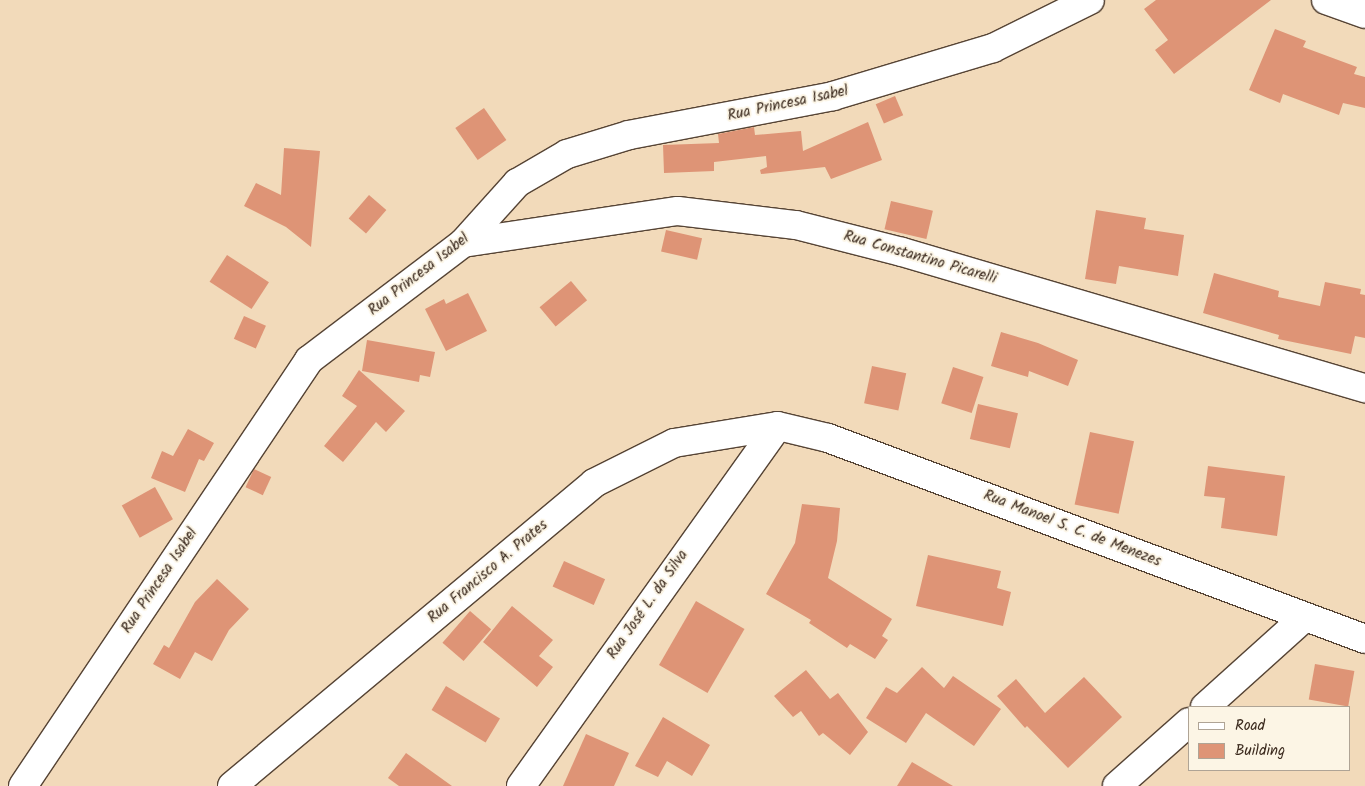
<!DOCTYPE html>
<meta charset="utf-8">
<style>
body{margin:0}
#map{position:relative;width:1365px;height:786px;overflow:hidden;background:#f2daba;font-family:Kalam,sans-serif}
div>[style]{position:absolute}
[style*='--x']{left:calc(var(--x)*1px);top:calc(var(--y)*1px);width:calc(var(--w)*1px);rotate:calc(var(--a)*1deg)}
.building>*{inset:0;background:#de9476;transform-origin:0 0}
.roads{filter:drop-shadow(1px 0 #564435) drop-shadow(-1px 0 #564435) drop-shadow(0 1px #564435) drop-shadow(0 -1px #564435)}
.minor>*{height:28px;margin:-14px;padding:0 14px;transform-origin:14px;border-radius:14px;background:#fff}
span{translate:-50% -50%;white-space:nowrap;text-align:center;line-height:1.15;-webkit-text-stroke:4px #fcf5e5;paint-order:stroke}
.street-label{font-size:15px;color:#3b2a1e}
.legend{position:absolute;left:1188px;top:706px;width:162px;height:65px;box-sizing:border-box;background:#fcf5e5;border:1px solid #afa495;margin:0;padding:6px 9px;list-style:none;font-size:15px;color:#3b2a1e}
.legend li{display:flex;align-items:center;gap:10px;height:25px}
.legend b{width:25px;border:1px solid #afa495}
</style>
<div id="map">
<div class="building">
<div style="clip-path:polygon(1156px 0,1271px 0,1174px 74px,1155px 50px,1168px 40px,1144px 9px)"></div>
<div style="clip-path:polygon(1275px 29px,1306px 41px,1303px 47px,1357px 67px,1354px 74px,1365px 77px,1365px 108px,1343px 103px,1339px 115px,1283px 94px,1280px 103px,1249px 90px)"></div>
<div style="left:895px;top:96px;width:21px;height:21px;rotate:67deg"></div>
<div style="left:484px;top:108px;width:39px;height:35px;rotate:55deg"></div>
<div style="clip-path:polygon(868px 122px,882px 160px,831px 179px,825px 167px,761px 174px,760px 170px,767px 167px,766px 156px,714px 162px,714px 171px,664px 173px,663px 145px,719px 143px,718px 134px,754px 127px,755px 135px,801px 131px,803px 151px)"></div>
<div style="clip-path:polygon(284px 148px,320px 151px,311px 247px,286px 227px,244px 206px,256px 183px,281px 195px)"></div>
<div style="left:369px;top:195px;width:23px;height:31px;rotate:41deg"></div>
<div style="left:891px;top:201px;width:43px;height:29px;rotate:13deg"></div>
<div style="clip-path:polygon(1096px 210px,1146px 218px,1144px 229px,1184px 235px,1178px 276px,1119px 266px,1116px 284px,1085px 279px)"></div>
<div style="left:666px;top:230px;width:37px;height:22px;rotate:13deg"></div>
<div style="left:227px;top:255px;width:50px;height:32px;rotate:33deg"></div>
<div style="clip-path:polygon(1214px 273px,1279px 291px,1278px 297px,1320px 306px,1325px 282px,1361px 289px,1360px 294px,1365px 295px,1365px 338px,1355px 336px,1351px 354px,1278px 339px,1279px 335px,1203px 313px)"></div>
<div style="left:571px;top:281px;width:25px;height:41px;rotate:50deg"></div>
<div style="clip-path:polygon(468px 293px,487px 331px,446px 351px,425px 309px,444px 299px,446px 304px)"></div>
<div style="left:244px;top:316px;width:24px;height:25px;rotate:24deg"></div>
<div style="clip-path:polygon(1001px 332px,1038px 343px,1078px 360px,1068px 386px,1029px 371px,1028px 377px,991px 366px)"></div>
<div style="clip-path:polygon(367px 340px,435px 352px,430px 377px,420px 375px,419px 382px,362px 371px)"></div>
<div style="left:872px;top:366px;width:35px;height:38px;rotate:12deg"></div>
<div style="left:953px;top:367px;width:32px;height:38px;rotate:18deg"></div>
<div style="clip-path:polygon(359px 370px,405px 411px,386px 432px,376px 422px,343px 462px,324px 446px,357px 406px,342px 396px)"></div>
<div style="left:978px;top:404px;width:41px;height:36px;rotate:13deg"></div>
<div style="clip-path:polygon(188px 429px,214px 443px,204px 461px,199px 459px,185px 492px,151px 478px,162px 451px,173px 456px)"></div>
<div style="left:1090px;top:432px;width:45px;height:74px;rotate:12deg"></div>
<div style="clip-path:polygon(1208px 466px,1285px 476px,1277px 536px,1221px 528px,1225px 498px,1204px 496px)"></div>
<div style="left:254px;top:469px;width:19px;height:20px;rotate:25deg"></div>
<div style="left:155px;top:487px;width:37px;height:38px;rotate:61deg"></div>
<div style="clip-path:polygon(802px 504px,840px 508px,837px 541px,828px 578px,892px 619px,882px 636px,888px 640px,875px 659px,850px 644px,847px 648px,809px 623px,811px 620px,766px 594px,795px 543px)"></div>
<div style="clip-path:polygon(928px 555px,1001px 571px,997px 588px,1011px 592px,1003px 626px,916px 606px)"></div>
<div style="left:564px;top:561px;width:45px;height:28px;rotate:24deg"></div>
<div style="clip-path:polygon(217px 579px,249px 609px,229px 630px,212px 661px,195px 652px,180px 679px,153px 664px,164px 645px,169px 648px,195px 602px)"></div>
<div style="left:696px;top:601px;width:56px;height:74px;rotate:30deg"></div>
<div style="clip-path:polygon(512px 606px,553px 640px,539px 656px,553px 667px,537px 687px,483px 642px)"></div>
<div style="left:470px;top:611px;width:28px;height:42px;rotate:41deg"></div>
<div style="left:1315px;top:664px;width:40px;height:36px;rotate:10deg"></div>
<div style="clip-path:polygon(922px 667px,944px 688px,953px 676px,1001px 709px,974px 746px,926px 713px,906px 743px,866px 718px,886px 687px,897px 693px)"></div>
<div style="clip-path:polygon(806px 670px,830px 699px,838px 693px,868px 732px,850px 755px,823px 733px,819px 736px,801px 711px,793px 717px,774px 696px)"></div>
<div style="clip-path:polygon(1084px 677px,1122px 717px,1068px 768px,1027px 726px,1025px 728px,997px 696px,1016px 679px,1045px 713px)"></div>
<div style="left:446px;top:686px;width:63px;height:28px;rotate:31deg"></div>
<div style="clip-path:polygon(663px 717px,710px 745px,692px 776px,667px 761px,658px 777px,635px 766px)"></div>
<div style="clip-path:polygon(586px 734px,629px 753px,614px 786px,563px 786px)"></div>
<div style="clip-path:polygon(406px 753px,452px 786px,399px 786px,388px 778px)"></div>
<div style="clip-path:polygon(912px 762px,953px 786px,897px 786px)"></div>
</div>
<div class="roads">
<div class="minor">
<div style="--x:1326;--y:0;--w:41;--a:19.7"></div>
<div style="--x:463;--y:243;--w:217;--a:-8.5"></div>
<div style="--x:678;--y:211;--w:119;--a:6.8"></div>
<div style="--x:796;--y:225;--w:109;--a:14.3"></div>
<div style="--x:902;--y:252;--w:483;--a:16.4"></div>
<div style="--x:1205;--y:707;--w:133;--a:-42"></div>
<div style="--x:23;--y:786;--w:513;--a:-56.12"></div>
<div style="--x:309;--y:360;--w:193;--a:-37.2"></div>
<div style="--x:463;--y:243;--w:81;--a:-48"></div>
<div style="--x:517;--y:183;--w:58;--a:-30.1"></div>
<div style="--x:567;--y:154;--w:65;--a:-17"></div>
<div style="--x:629;--y:135;--w:208;--a:-10.8"></div>
<div style="--x:833;--y:96;--w:167;--a:-16.7"></div>
<div style="--x:993;--y:48;--w:108;--a:-26.3"></div>
<div style="--x:232;--y:786;--w:472;--a:-39.9"></div>
<div style="--x:594;--y:483;--w:89;--a:-26.6"></div>
<div style="--x:674;--y:443;--w:105;--a:-9.3"></div>
<div style="--x:778;--y:426;--w:51;--a:13.5"></div>
<div style="--x:828;--y:438;--w:573;--a:20.52"></div>
<div style="--x:521;--y:786;--w:442;--a:-54.5"></div>
<div style="--x:1117;--y:786;--w:96;--a:-41.6"></div>
</div>
</div>
<div class="street-label">
<span style="left:788px;top:104px;rotate:-12deg">Rua Princesa Isabel</span>
<span style="left:920px;top:258px;rotate:16deg">Rua Constantino Picarelli</span>
<span style="left:419px;top:275px;rotate:-38deg">Rua Princesa Isabel</span>
<span style="left:1072px;top:529px;rotate:21deg">Rua Manoel S. C. de Menezes</span>
<span style="left:488px;top:572px;rotate:-40deg">Rua Francisco A. Prates</span>
<span style="left:160px;top:581px;rotate:-56deg">Rua Princesa Isabel</span>
<span style="left:648px;top:605px;rotate:-55deg">Rua José L. da Silva</span>
</div>
<ul class="legend">
<li><b style="height:6px;background:#fff"></b>Road</li>
<li><b style="height:14px;background:#de9476"></b>Building</li>
</ul>
</div>
